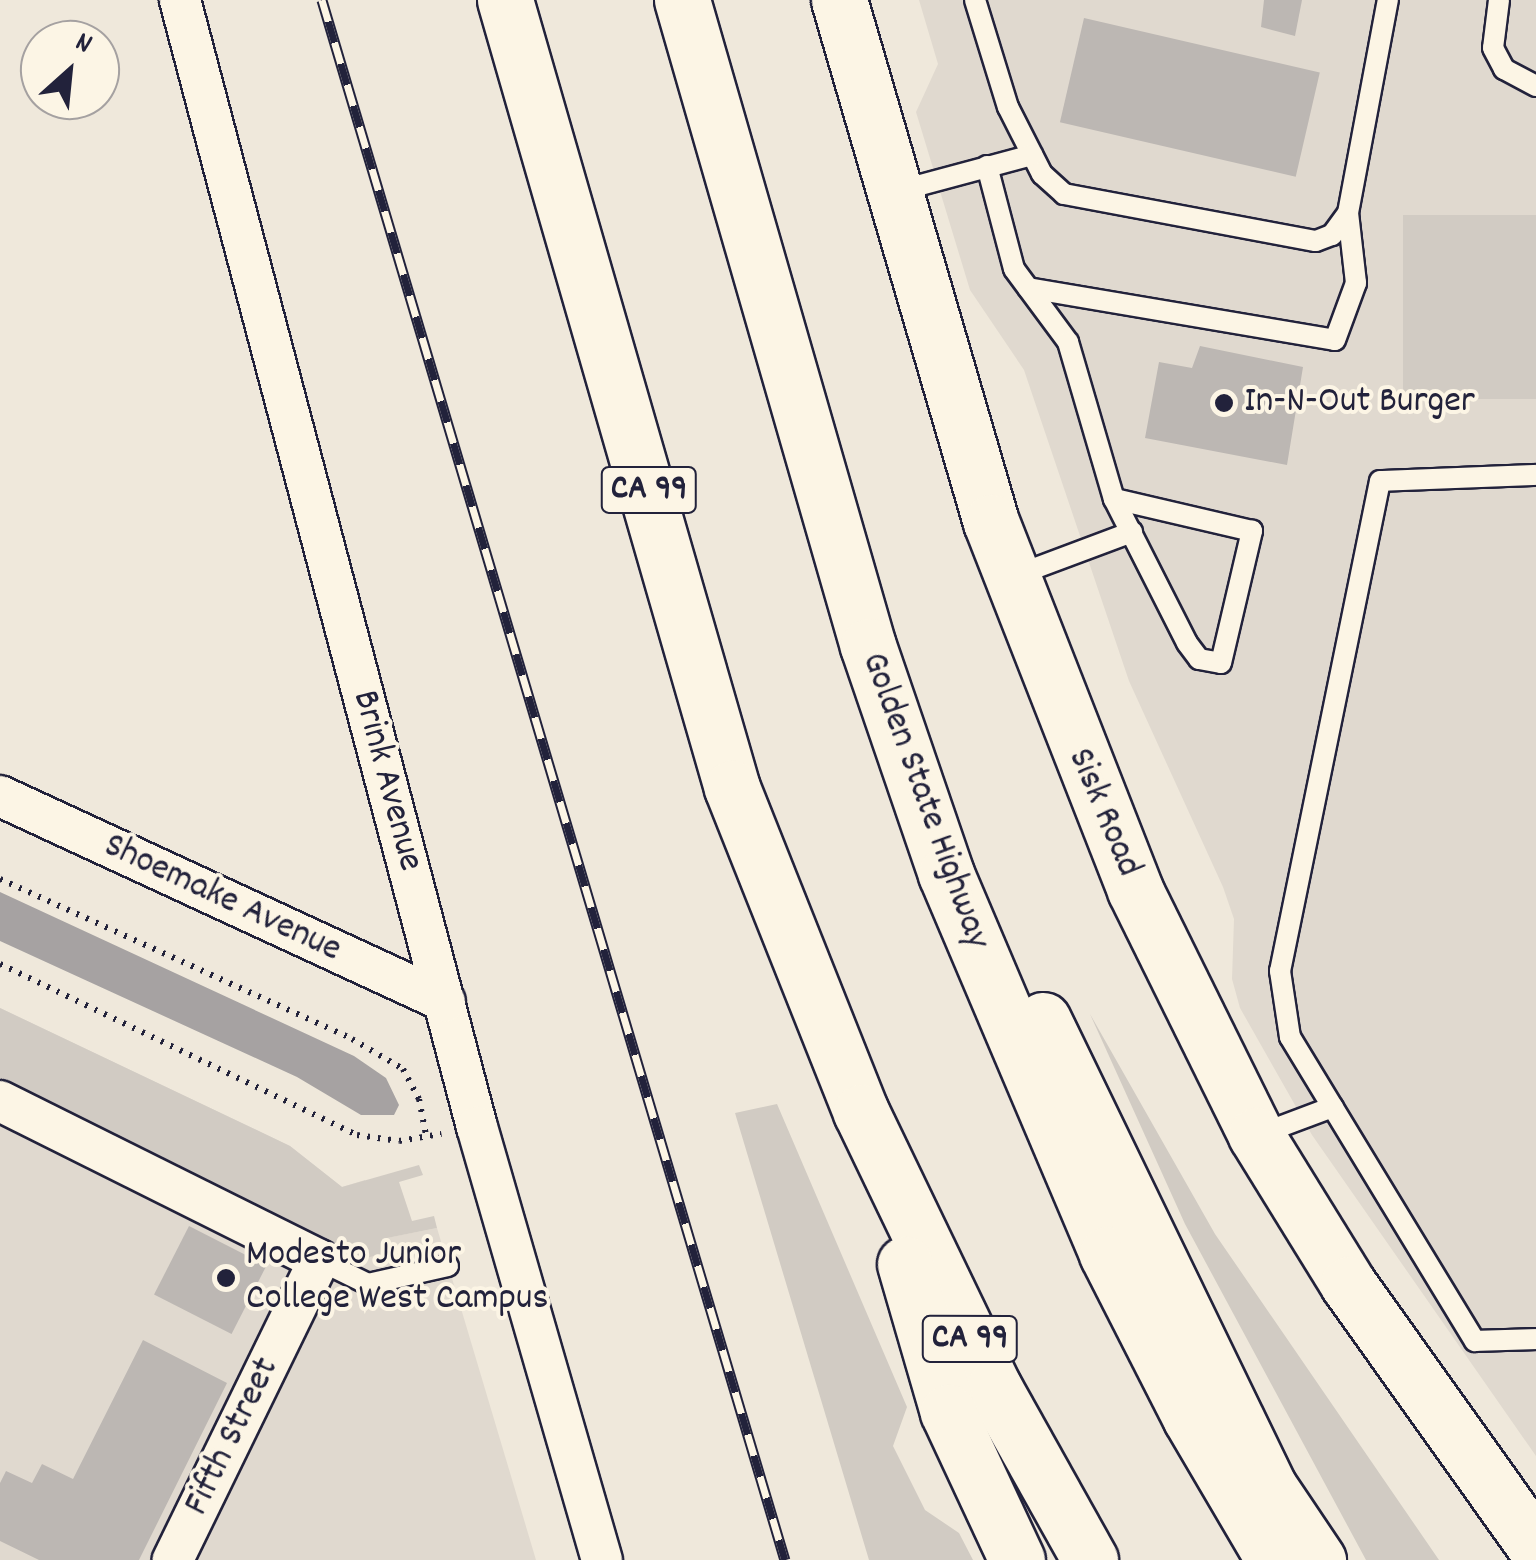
<!DOCTYPE html>
<style>
body{margin:0}
#map{position:relative;width:1536px;height:1560px;overflow:hidden;background:#efe8db;font-family:Dekko,sans-serif}
div>[style]{position:absolute}
[style*='--x']{left:calc(var(--x)*1px);top:calc(var(--y)*1px);width:calc(var(--w)*1px);rotate:calc(var(--a)*1deg)}
.built>*{inset:0;background:#e0d9cf}
.green>*{inset:0;background:#d1cbc3;transform-origin:0 0}
.water>*{inset:0;background:#a6a2a2}
.building>*{inset:0;background:#bcb7b3;transform-origin:0 0}
.path>*{height:6px;margin-top:-3px;transform-origin:0;background:repeating-linear-gradient(90deg,#22223b 0 2.5px,transparent 0 10.5px)}
.roads{filter:drop-shadow(2px 0 #22223b) drop-shadow(-2px 0 #22223b) drop-shadow(0 2px #22223b) drop-shadow(0 -2px #22223b)}
.lane>*{height:20px;margin:-10px;padding:0 10px;transform-origin:10px;border-radius:10px;background:#fcf5e5}
.street>*{height:40px;margin:-20px;padding:0 20px;transform-origin:20px;border-radius:20px;background:#fcf5e5}
.secondary>*{height:55px;margin:-27.5px;padding:0 27.5px;transform-origin:27.5px;border-radius:27.5px;background:#fcf5e5}
.highway>*{height:55px;margin:-27.5px;padding:0 27.5px;transform-origin:27.5px;border-radius:27.5px;background:#fcf5e5}
.rail>*{height:11px;margin-top:-5.5px;transform-origin:0;background:repeating-linear-gradient(90deg,#fcf5e5 0 22px,#22223b 0 44px);box-sizing:border-box;border-block:2px solid #22223b}
.dots>*{width:28px;height:28px;translate:-50% -50%;box-sizing:border-box;border:5px solid #fcf5e5;border-radius:50%}
span{translate:-50% -50%;white-space:nowrap;text-align:center;line-height:1.15;-webkit-text-stroke:8px #fcf5e5;paint-order:stroke}
.shield-label span{padding:2px 8px;background:#fcf5e5;border:2px solid;border-radius:8px;-webkit-text-stroke-width:0}
.shield-label{font-size:35px;color:#22223b;font-weight:700}
.poi-label{font-size:38px;color:#22223b}
.left{translate:0 -50%;text-align:left}
.street-label{font-size:38px;color:#22223b}
.north{position:absolute;left:20px;top:20px;width:100px;height:100px;box-sizing:border-box;background:#fcf5e5;border:2px solid #a5a1a1;border-radius:50%;rotate:27deg;font-size:28px;font-weight:700;line-height:40px;text-align:center;color:#22223b}
.north::after{content:'';display:block;margin:auto;width:35px;height:45px;background:#22223b;clip-path:polygon(50% 0,100% 100%,50% 72%,0 100%)}
</style>
<div id="map">
<div class="built">
<div style="clip-path:polygon(919px 0,1536px 0,1536px 1456px,1312px 1135px,1240px 1008px,1232px 979px,1234px 919px,1223px 887px,1129px 681px,1024px 370px,970px 290px,916px 112px,938px 64px)"></div>
<div style="clip-path:polygon(0 1008px,290px 1146px,342px 1187px,365px 1180px,381px 1239px,437px 1228px,536px 1560px,0 1560px)"></div>
</div>
<div class="green">
<div style="left:1536px;top:215px;width:184px;height:133px;rotate:90deg"></div>
<div style="clip-path:polygon(0 1008px,290px 1146px,342px 1187px,419px 1165px,423px 1175px,399px 1182px,412px 1221px,434px 1216px,437px 1228px,382px 1239px,384px 1253px,363px 1259px,0 1079px)"></div>
<div style="clip-path:polygon(1090px 1014px,1215px 1234px,1439px 1560px,1366px 1560px,1185px 1224px)"></div>
<div style="clip-path:polygon(777px 1104px,907px 1407px,893px 1446px,925px 1510px,959px 1533px,973px 1560px,869px 1560px,735px 1113px)"></div>
</div>
<div class="water">
<div style="clip-path:polygon(0 892px,354px 1056px,386px 1078px,399px 1105px,394px 1115px,361px 1115px,297px 1077px,0 941px)"></div>
</div>
<div class="building">
<div style="clip-path:polygon(1264px 0,1302px 0,1295px 36px,1261px 27px)"></div>
<div style="left:1084px;top:18px;width:242px;height:107px;rotate:13deg"></div>
<div style="clip-path:polygon(1200px 346px,1303px 367px,1287px 465px,1145px 438px,1159px 362px,1192px 368px)"></div>
<div style="left:189px;top:1226px;width:87px;height:77px;rotate:27deg"></div>
<div style="clip-path:polygon(143px 1340px,227px 1383px,139px 1560px,39px 1560px,0 1541px,0 1483px,6px 1471px,32px 1483px,42px 1464px,73px 1479px)"></div>
</div>
<div class="path">
<div style="--x:0;--y:879;--w:387;--a:24.4"></div>
<div style="--x:352;--y:1039;--w:59;--a:30.5"></div>
<div style="--x:403;--y:1069;--w:34;--a:62"></div>
<div style="--x:419;--y:1099;--w:38;--a:79"></div>
<div style="--x:0;--y:964;--w:396;--a:25.6"></div>
<div style="--x:357;--y:1135;--w:42;--a:8.1"></div>
<div style="--x:399;--y:1141;--w:43;--a:-9.5"></div>
</div>
<div class="roads">
<div class="lane">
<div style="--x:975;--y:0;--w:112;--a:72.9"></div>
<div style="--x:1008;--y:107;--w:75;--a:63.1"></div>
<div style="--x:1042;--y:174;--w:30;--a:42"></div>
<div style="--x:1064;--y:194;--w:256;--a:10.6"></div>
<div style="--x:1316;--y:241;--w:17;--a:-21"></div>
<div style="--x:1332;--y:235;--w:27;--a:-54"></div>
<div style="--x:1499;--y:0;--w:48;--a:97.1"></div>
<div style="--x:1493;--y:48;--w:24;--a:62"></div>
<div style="--x:1504;--y:69;--w:36;--a:28"></div>
<div style="--x:987;--y:166;--w:106;--a:75.3"></div>
<div style="--x:1014;--y:269;--w:91;--a:53.5"></div>
<div style="--x:1068;--y:342;--w:164;--a:73.7"></div>
<div style="--x:1114;--y:499;--w:161;--a:63.1"></div>
<div style="--x:1187;--y:643;--w:20;--a:53"></div>
<div style="--x:1199;--y:659;--w:22;--a:10"></div>
<div style="--x:1221;--y:663;--w:136;--a:-76.8"></div>
<div style="--x:1252;--y:531;--w:142;--a:-166.9"></div>
<div style="--x:898;--y:191;--w:139;--a:-15"></div>
<div style="--x:1028;--y:288;--w:311;--a:9.6"></div>
<div style="--x:1335;--y:340;--w:61;--a:-69.8"></div>
<div style="--x:1356;--y:283;--w:70;--a:-96.5"></div>
<div style="--x:1348;--y:213;--w:217;--a:-79.4"></div>
<div style="--x:1536;--y:475;--w:156;--a:177.8"></div>
<div style="--x:1380;--y:481;--w:500;--a:101.53"></div>
<div style="--x:1280;--y:971;--w:67;--a:81.4"></div>
<div style="--x:1290;--y:1037;--w:356;--a:58.7"></div>
<div style="--x:1475;--y:1341;--w:61;--a:-1.9"></div>
<div style="--x:1017;--y:575;--w:123;--a:-20.5"></div>
<div style="--x:1258;--y:1135;--w:80;--a:-20.5"></div>
<div style="--x:319;--y:1260;--w:55;--a:26.1"></div>
<div style="--x:368;--y:1284;--w:82;--a:-12.7"></div>
</div>
<div class="street">
<div style="--x:180;--y:0;--w:1165;--a:75.24"></div>
<div style="--x:477;--y:1127;--w:451;--a:73.9"></div>
<div style="--x:0;--y:796;--w:490;--a:24.8"></div>
<div style="--x:0;--y:1101;--w:356;--a:26.5"></div>
<div style="--x:319;--y:1260;--w:334;--a:116"></div>
</div>
<div class="secondary">
<div style="--x:839;--y:0;--w:544;--a:73.77"></div>
<div style="--x:991;--y:522;--w:395;--a:68.6"></div>
<div style="--x:1135;--y:890;--w:273;--a:63.7"></div>
<div style="--x:1256;--y:1135;--w:175;--a:58.3"></div>
<div style="--x:1348;--y:1284;--w:324;--a:54.5"></div>
</div>
<div class="highway">
<div style="--x:505;--y:0;--w:820;--a:73.93"></div>
<div style="--x:732;--y:788;--w:349;--a:68.3"></div>
<div style="--x:861;--y:1112;--w:306;--a:64.3"></div>
<div style="--x:994;--y:1388;--w:197;--a:60.8"></div>
<div style="--x:682;--y:0;--w:672;--a:73.94"></div>
<div style="--x:868;--y:646;--w:241;--a:71.1"></div>
<div style="--x:946;--y:874;--w:413;--a:67"></div>
<div style="--x:1107;--y:1254;--w:183;--a:63"></div>
<div style="--x:1190;--y:1417;--w:166;--a:59.6"></div>
<div style="--x:1043;--y:1020;--w:519;--a:64.18"></div>
<div style="--x:1269;--y:1487;--w:88;--a:56.1"></div>
<div style="--x:905;--y:1264;--w:154;--a:73.8"></div>
<div style="--x:948;--y:1412;--w:163;--a:65"></div>
</div>
</div>
<div class="rail">
<div style="--x:322;--y:0;--w:1627;--a:73.47"></div>
</div>
<div class="dots">
<div style="left:1224px;top:403px;background:#22223b"></div>
<div style="left:226px;top:1278px;background:#22223b"></div>
</div>
<div class="shield-label">
<span style="left:649px;top:490px">CA 99</span>
<span style="left:970px;top:1339px">CA 99</span>
</div>
<div class="poi-label">
<span class="left" style="left:1244px;top:403px">In-N-Out Burger</span>
<span class="left" style="left:246px;top:1278px">Modesto Junior<br>College West Campus</span>
</div>
<div class="street-label">
<span style="left:386px;top:781px;rotate:75deg">Brink Avenue</span>
<span style="left:924px;top:801px;rotate:70deg">Golden State Highway</span>
<span style="left:1103px;top:813px;rotate:67deg">Sisk Road</span>
<span style="left:222px;top:899px;rotate:25deg">Shoemake Avenue</span>
<span style="left:233px;top:1437px;rotate:-64deg">Fifth Street</span>
</div>
<div class="north">N</div>
</div>
